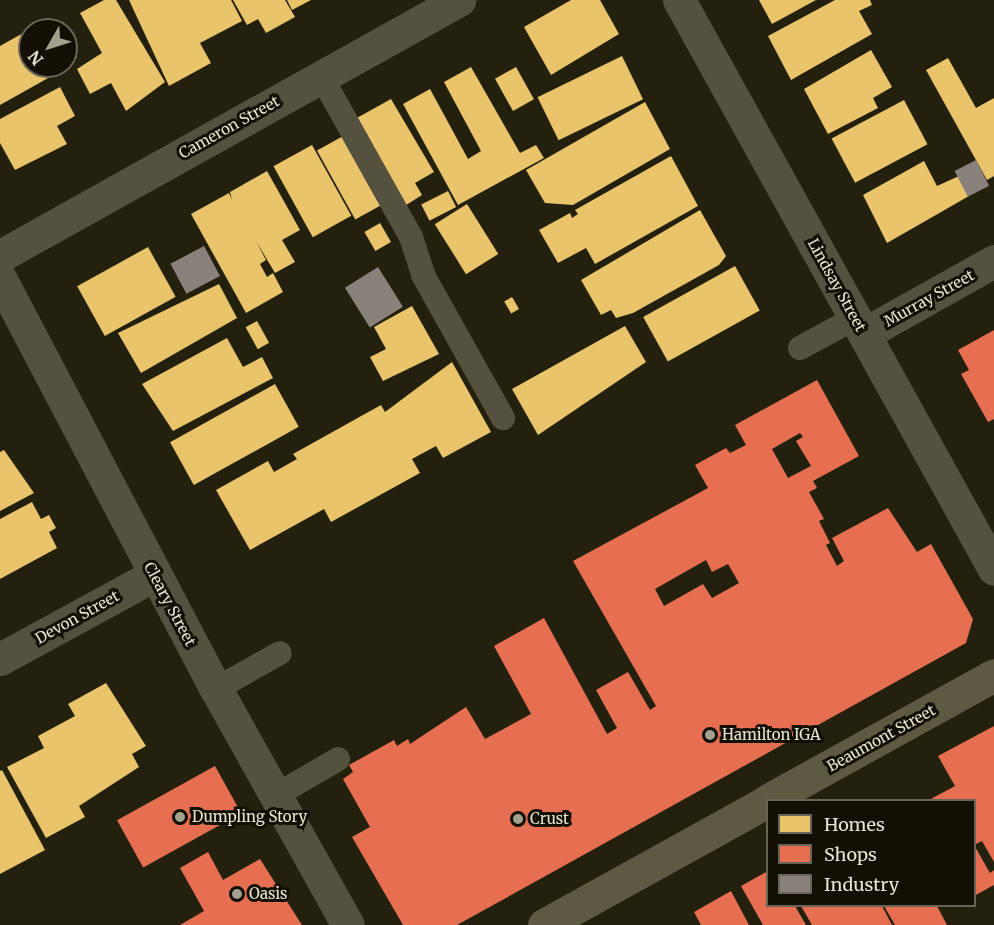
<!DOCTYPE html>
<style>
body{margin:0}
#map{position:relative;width:994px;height:925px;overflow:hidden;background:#23210e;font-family:Merriweather,serif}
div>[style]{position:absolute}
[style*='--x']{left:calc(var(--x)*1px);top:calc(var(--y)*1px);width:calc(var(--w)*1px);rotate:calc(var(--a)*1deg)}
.homes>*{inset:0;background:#e9c46a;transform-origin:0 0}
.shops>*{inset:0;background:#e76f51;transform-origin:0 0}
.industry>*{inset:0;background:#8a817c;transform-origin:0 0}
.service>*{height:24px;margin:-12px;padding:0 12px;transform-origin:12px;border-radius:12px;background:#54513e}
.minor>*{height:33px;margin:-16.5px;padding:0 16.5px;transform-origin:16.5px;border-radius:16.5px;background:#54513e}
.secondary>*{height:33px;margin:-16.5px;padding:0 16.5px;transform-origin:16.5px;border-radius:16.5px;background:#5e5941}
.dots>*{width:16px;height:16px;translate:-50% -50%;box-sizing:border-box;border:3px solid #120f04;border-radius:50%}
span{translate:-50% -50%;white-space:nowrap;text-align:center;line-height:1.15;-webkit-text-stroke:6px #120f04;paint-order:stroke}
.street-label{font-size:15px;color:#e8e5d3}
.poi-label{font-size:15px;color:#e8e5d3}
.left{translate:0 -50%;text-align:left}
.legend{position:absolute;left:766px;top:799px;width:210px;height:108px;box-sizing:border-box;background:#120f04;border:2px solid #686557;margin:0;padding:8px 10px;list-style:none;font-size:18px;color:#e8e5d3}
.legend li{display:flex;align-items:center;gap:12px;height:30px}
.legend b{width:30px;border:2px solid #686557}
.north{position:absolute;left:18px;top:18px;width:60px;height:60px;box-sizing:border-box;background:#120f04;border:2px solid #686557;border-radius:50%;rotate:231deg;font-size:16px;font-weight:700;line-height:24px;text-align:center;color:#e8e5d3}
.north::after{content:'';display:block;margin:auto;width:21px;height:27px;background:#a3a08e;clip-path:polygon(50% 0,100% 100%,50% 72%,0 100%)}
</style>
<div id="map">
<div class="homes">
<div style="clip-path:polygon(104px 0,116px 0,165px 82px,126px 111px,111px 83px,90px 94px,77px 69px,102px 53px,80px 13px)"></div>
<div style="clip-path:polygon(129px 0,231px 0,242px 21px,200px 43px,211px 63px,169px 86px)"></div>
<div style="clip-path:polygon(233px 0,285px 0,295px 17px,266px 33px,258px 19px,247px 25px)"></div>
<div style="clip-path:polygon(287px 0,311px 0,292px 10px)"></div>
<div style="clip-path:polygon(571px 0,600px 0,619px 34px,551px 75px,524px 27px)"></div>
<div style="clip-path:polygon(759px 0,816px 0,772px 24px)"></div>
<div style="clip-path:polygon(835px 0,870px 0,872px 5px,859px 11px,872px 34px,791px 80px,768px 36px)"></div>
<div style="clip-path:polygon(41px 23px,45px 30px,30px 30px,30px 66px,66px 68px,0 105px,0 46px)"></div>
<div style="clip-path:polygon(66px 38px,77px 58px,66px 63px)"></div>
<div style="clip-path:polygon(871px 50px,892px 87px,873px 98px,878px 108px,828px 134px,804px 89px)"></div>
<div style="left:622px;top:56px;width:48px;height:94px;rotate:64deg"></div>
<div style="clip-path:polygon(948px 58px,976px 108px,994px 98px,994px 176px,987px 180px,926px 70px)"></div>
<div style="clip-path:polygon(471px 67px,520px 153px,536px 145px,544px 158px,458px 205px,403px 104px,430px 89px,468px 159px,481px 151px,444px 82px)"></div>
<div style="left:516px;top:67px;width:37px;height:24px;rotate:61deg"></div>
<div style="clip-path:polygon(60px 87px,75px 116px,57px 126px,67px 144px,15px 170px,0 143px,0 119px)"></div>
<div style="clip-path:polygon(391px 99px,434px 172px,415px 183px,422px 195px,403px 207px,355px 119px)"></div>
<div style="left:904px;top:100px;width:50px;height:82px;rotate:62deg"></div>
<div style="clip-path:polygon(645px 102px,670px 149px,573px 205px,545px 203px,526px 170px)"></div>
<div style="left:345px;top:135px;width:79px;height:32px;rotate:61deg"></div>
<div style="left:312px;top:145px;width:81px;height:44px;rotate:61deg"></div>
<div style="clip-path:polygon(671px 156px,698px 206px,595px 264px,586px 248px,558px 263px,539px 230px,570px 213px,572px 218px,578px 214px,575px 210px)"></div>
<div style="clip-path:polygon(924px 161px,937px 186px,959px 176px,969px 196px,887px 243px,863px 195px)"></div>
<div style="clip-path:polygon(267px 171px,300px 230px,282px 240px,295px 262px,275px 273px,256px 241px,266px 260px,260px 264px,267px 277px,273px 273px,283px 292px,246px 313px,191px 214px,229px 193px,232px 200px,230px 192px)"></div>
<div style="left:448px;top:191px;width:18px;height:30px;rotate:63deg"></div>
<div style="left:467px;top:204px;width:59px;height:38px;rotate:58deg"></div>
<div style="clip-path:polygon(700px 210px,726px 256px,719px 265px,633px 313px,616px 318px,611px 310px,601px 315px,581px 280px)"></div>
<div style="left:380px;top:223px;width:22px;height:18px;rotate:60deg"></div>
<div style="left:148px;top:247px;width:57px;height:81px;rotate:61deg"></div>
<div style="left:735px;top:266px;width:51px;height:105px;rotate:61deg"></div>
<div style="clip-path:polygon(219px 284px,237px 318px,141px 373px,118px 333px)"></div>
<div style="left:512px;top:297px;width:14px;height:9px;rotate:60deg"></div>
<div style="clip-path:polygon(412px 306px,439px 354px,383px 381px,370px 357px,386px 349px,374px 327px)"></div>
<div style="left:257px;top:321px;width:25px;height:13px;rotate:61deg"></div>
<div style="clip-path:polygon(625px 326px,646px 362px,538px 435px,512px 389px)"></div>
<div style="clip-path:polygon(227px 338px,243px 367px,262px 357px,273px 378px,173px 431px,142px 384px)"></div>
<div style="clip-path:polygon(452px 362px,491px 432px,443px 458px,436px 446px,412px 459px,420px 473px,331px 522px,324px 509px,250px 550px,216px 490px,268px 461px,274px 472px,297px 459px,293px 454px,381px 405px,385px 412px)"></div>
<div style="left:275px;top:384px;width:49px;height:120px;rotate:61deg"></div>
<div style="clip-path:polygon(4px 450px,34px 493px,0 511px,0 452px)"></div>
<div style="clip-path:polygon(32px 502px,41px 519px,49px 515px,56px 528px,49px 532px,57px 548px,0 579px,0 519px)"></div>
<div style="clip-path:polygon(106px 683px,146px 746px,132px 754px,139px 767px,79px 806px,85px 817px,46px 838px,7px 767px,44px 748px,38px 736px,75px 716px,68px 704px)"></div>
<div style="clip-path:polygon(2px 770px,45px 850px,0 874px,0 771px)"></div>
</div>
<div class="shops">
<div style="clip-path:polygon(994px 330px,994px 419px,988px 422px,961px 374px,969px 370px,958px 350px)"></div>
<div style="clip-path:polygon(evenodd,817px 380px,859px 456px,813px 481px,817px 488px,809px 492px,824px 519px,819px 521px,830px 543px,826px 545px,837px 566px,844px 561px,832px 538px,888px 508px,917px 552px,931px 544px,973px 619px,966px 643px,457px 925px,403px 925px,352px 837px,370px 827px,343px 779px,353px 772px,349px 765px,394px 740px,397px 746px,408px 739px,410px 744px,466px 707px,485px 739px,531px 714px,494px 646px,544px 618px,607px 734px,617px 728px,596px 690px,628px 672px,650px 710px,656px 706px,573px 561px,708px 488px,695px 465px,726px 448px,730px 453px,746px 445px,735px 425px,817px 380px,800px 433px,803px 437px,796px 441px,811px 466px,788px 478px,772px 449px,800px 433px,817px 380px,706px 560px,712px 572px,728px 564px,739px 583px,712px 598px,703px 584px,664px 606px,655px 589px,706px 560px)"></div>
<div style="clip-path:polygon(994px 726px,994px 862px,982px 841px,974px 845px,974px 800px,929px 800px,955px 786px,938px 756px)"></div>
<div style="left:215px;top:766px;width:54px;height:112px;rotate:61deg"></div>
<div style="clip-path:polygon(974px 845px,990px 873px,994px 870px,994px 885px,974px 896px)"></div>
<div style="clip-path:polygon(208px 852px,223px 880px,260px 859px,302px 925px,180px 925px,204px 911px,180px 868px)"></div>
<div style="clip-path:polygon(768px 871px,768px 906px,795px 906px,806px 925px,763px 925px,741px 886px)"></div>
<div style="clip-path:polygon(731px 891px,749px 925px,701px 925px,694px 912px)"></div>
<div style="clip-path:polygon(801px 906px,882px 906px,892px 925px,812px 925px)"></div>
<div style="clip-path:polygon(884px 906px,937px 906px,947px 925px,895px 925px)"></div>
</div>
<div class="industry">
<div style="left:976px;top:160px;width:29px;height:24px;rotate:63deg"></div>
<div style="left:204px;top:246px;width:34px;height:38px;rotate:62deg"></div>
<div style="left:378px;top:267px;width:47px;height:39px;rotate:58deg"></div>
</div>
<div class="service">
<div style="--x:321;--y:76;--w:184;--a:60.8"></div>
<div style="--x:411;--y:237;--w:40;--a:72"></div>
<div style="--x:423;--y:275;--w:164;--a:60.8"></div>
<div style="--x:800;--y:348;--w:63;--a:-28.6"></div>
<div style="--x:216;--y:689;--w:73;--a:-29.4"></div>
<div style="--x:275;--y:796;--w:73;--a:-30.4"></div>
</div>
<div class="minor">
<div style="--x:679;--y:0;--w:650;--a:61.03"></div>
<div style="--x:0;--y:256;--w:526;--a:-29.15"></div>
<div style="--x:0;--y:278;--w:464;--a:62.3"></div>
<div style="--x:216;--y:689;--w:270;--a:60.8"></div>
<div style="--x:864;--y:334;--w:149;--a:-29.3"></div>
<div style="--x:0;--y:659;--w:175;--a:-28.6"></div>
</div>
<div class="secondary">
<div style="--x:768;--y:800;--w:258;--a:-28.9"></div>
<div style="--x:544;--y:925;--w:256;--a:-29"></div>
</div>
<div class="dots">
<div style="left:710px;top:735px;background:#a3a08e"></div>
<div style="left:180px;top:817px;background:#a3a08e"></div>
<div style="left:518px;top:819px;background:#a3a08e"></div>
<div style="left:237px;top:894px;background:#a3a08e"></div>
</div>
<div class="street-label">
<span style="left:229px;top:127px;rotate:-29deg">Cameron Street</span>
<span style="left:837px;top:285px;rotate:61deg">Lindsay Street</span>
<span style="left:929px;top:298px;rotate:-29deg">Murray Street</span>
<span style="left:170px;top:604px;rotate:62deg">Cleary Street</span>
<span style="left:77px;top:617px;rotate:-29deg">Devon Street</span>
<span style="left:881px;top:738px;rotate:-29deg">Beaumont Street</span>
</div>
<div class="poi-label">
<span class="left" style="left:722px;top:735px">Hamilton IGA</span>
<span class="left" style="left:192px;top:817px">Dumpling Story</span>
<span class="left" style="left:530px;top:819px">Crust</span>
<span class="left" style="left:249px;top:894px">Oasis</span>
</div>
<ul class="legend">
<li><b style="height:16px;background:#e9c46a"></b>Homes</li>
<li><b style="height:16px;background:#e76f51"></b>Shops</li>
<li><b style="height:16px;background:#8a817c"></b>Industry</li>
</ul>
<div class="north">N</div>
</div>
